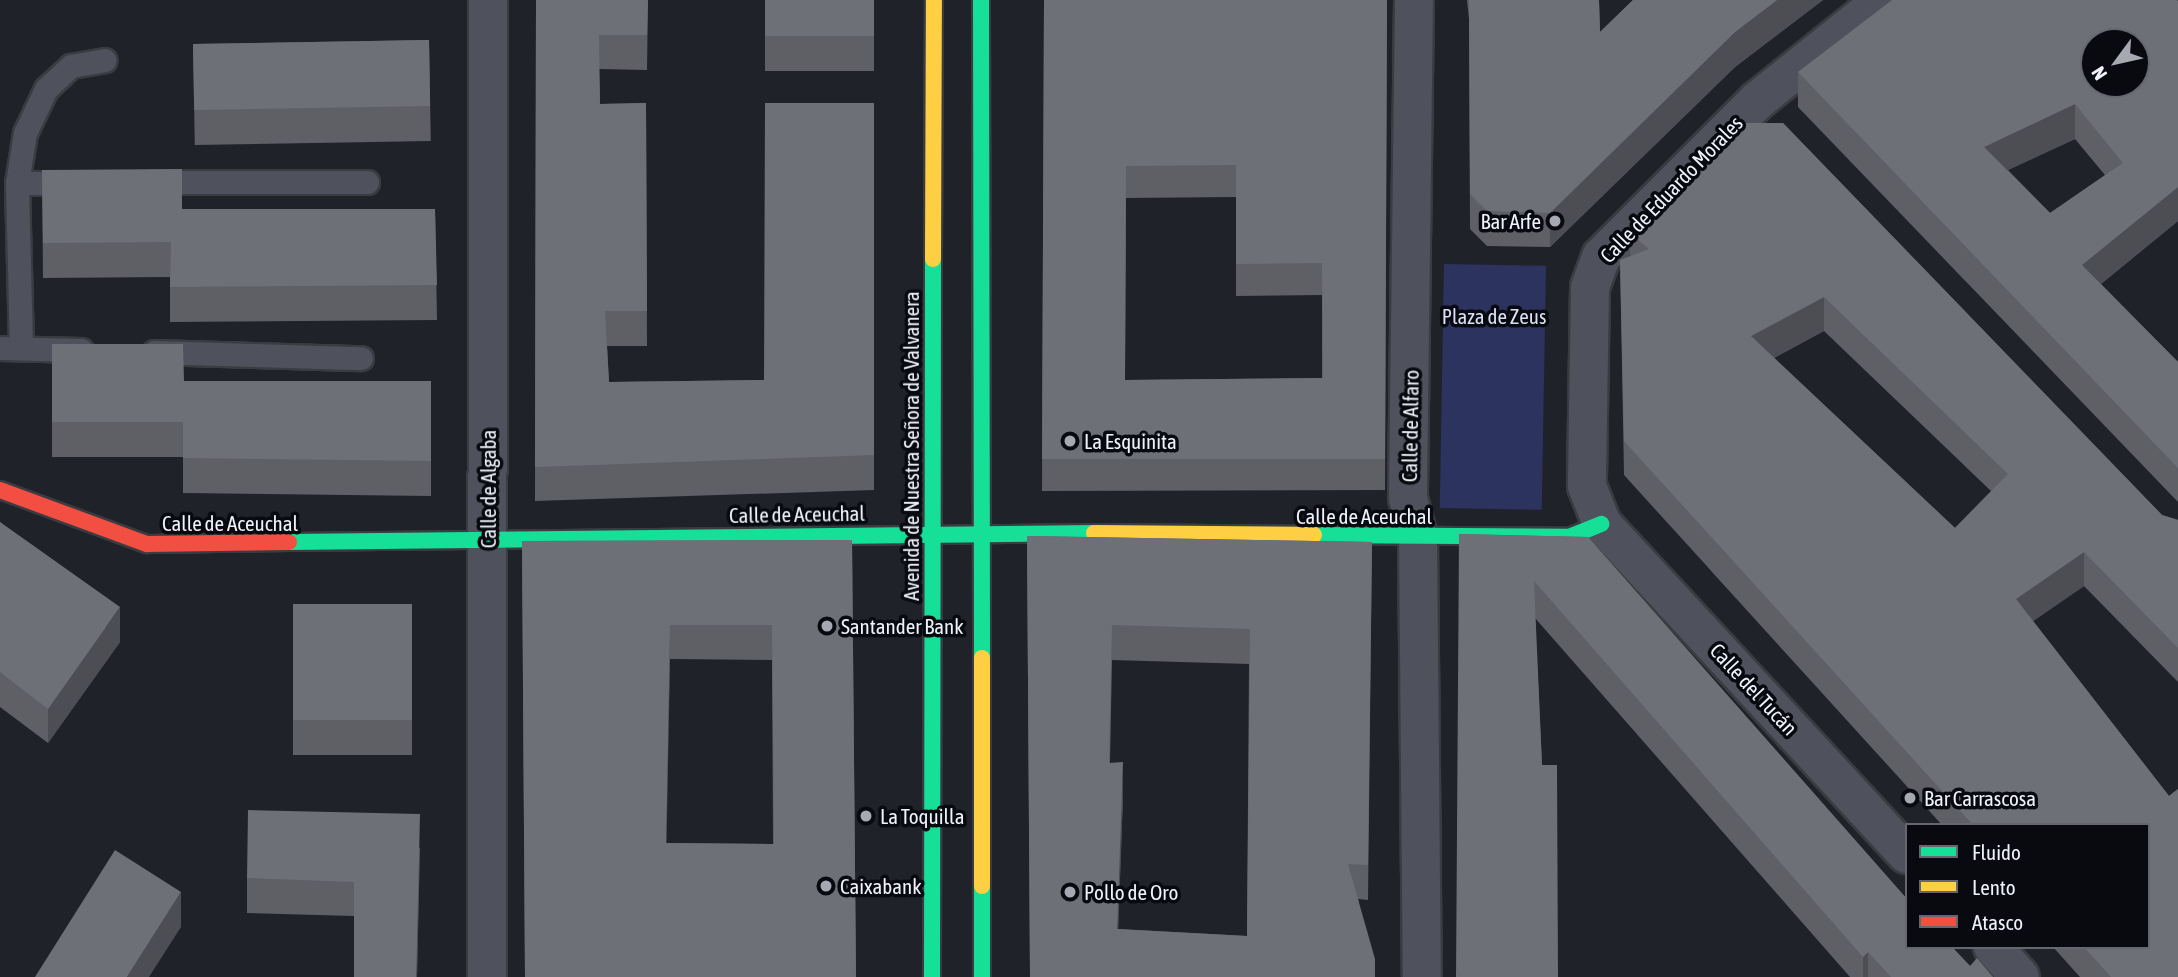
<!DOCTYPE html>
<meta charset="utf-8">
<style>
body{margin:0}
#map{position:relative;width:2178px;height:977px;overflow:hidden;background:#202229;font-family:"Asap Condensed",sans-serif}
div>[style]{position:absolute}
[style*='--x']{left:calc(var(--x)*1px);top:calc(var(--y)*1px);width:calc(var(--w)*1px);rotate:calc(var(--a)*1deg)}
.green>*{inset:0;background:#2d335f;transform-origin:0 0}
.roads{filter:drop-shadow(2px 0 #3a3c41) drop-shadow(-2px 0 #3a3c41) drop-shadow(0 2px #3a3c41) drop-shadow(0 -2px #3a3c41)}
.lane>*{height:23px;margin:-11.5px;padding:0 11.5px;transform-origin:11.5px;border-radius:11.5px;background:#4f515c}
.street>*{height:38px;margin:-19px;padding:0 19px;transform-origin:19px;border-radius:19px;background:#4f515c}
.fast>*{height:16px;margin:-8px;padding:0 8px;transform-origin:8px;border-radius:8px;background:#16e098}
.slow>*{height:16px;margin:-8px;padding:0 8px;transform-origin:8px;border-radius:8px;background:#ffcf43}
.jam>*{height:16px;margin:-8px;padding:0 8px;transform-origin:8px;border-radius:8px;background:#f24e42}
.wall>*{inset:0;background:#5f6066;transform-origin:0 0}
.shaded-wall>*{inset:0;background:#4d4e53}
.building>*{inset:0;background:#6e7077;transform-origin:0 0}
.dots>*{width:19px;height:19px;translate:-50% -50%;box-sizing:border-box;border:4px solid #080a10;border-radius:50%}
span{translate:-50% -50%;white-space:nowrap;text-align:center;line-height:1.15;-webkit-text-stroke:7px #080a10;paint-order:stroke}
.street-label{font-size:21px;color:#f0f2fc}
.poi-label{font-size:21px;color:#f0f2fc}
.right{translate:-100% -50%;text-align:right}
.left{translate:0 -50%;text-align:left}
.park-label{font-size:21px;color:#d9dff5}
.legend{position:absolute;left:1905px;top:823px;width:245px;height:126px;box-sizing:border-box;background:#080a10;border:2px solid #65676e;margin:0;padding:9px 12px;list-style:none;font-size:21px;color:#f0f2fc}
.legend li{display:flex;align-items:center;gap:14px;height:35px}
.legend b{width:35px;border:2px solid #65676e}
.north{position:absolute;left:2080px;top:28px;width:70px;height:70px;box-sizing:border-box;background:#080a10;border:2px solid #65676e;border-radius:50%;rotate:237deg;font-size:19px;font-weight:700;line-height:28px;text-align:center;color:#f0f2fc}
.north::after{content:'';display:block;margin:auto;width:24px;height:32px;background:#a7a9b2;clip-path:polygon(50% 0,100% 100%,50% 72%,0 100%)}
</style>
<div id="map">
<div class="green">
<div style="left:1444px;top:264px;width:102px;height:244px;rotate:1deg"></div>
</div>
<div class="roads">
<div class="lane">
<div style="--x:153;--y:182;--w:214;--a:0"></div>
<div style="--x:17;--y:183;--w:51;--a:-80.9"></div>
<div style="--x:25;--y:133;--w:49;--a:-64.5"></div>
<div style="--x:46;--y:89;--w:34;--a:-43"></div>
<div style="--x:71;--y:66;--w:34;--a:-10"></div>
<div style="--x:0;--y:348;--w:81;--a:1.4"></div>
<div style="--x:21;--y:348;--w:165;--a:-91.4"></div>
<div style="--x:17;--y:183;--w:56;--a:0"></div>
<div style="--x:154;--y:352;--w:207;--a:1.7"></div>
</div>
<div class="street">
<div style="--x:1414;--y:0;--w:498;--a:90.7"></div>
<div style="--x:1408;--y:498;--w:40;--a:75.6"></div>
<div style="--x:1418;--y:537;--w:440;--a:89.5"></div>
<div style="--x:1883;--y:0;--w:160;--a:141.3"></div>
<div style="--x:1758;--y:100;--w:222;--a:135"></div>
<div style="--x:1601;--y:257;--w:32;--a:110"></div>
<div style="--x:1590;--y:287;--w:199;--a:90.9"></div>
<div style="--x:1587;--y:486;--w:41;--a:68.5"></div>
<div style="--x:1602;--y:524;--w:449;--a:47.3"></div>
<div style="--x:1993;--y:947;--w:40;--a:48"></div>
<div style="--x:487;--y:977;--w:977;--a:-89.94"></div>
</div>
<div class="fast">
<div style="--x:981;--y:0;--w:658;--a:89.91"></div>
<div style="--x:1314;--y:535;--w:255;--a:0.4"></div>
<div style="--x:1569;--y:537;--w:35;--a:-22"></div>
<div style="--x:289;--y:542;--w:805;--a:-0.64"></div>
<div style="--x:982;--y:886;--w:91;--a:90"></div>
<div style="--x:932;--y:977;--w:718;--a:-89.92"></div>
</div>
<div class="slow">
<div style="--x:933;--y:259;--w:259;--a:-89.8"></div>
<div style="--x:1094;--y:533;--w:220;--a:0.5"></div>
<div style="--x:982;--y:658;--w:228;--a:90"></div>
</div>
<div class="jam">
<div style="--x:0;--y:490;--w:157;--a:20.2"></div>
<div style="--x:147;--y:544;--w:142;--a:-0.8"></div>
</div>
</div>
<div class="wall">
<div style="clip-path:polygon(536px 0,648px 0,647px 70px,599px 69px,600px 104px,646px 103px,647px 346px,607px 346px,609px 382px,764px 380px,874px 103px,874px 490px,535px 501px)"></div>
<div style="left:765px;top:0;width:109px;height:71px"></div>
<div style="clip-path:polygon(evenodd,1044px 0,1387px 0,1385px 490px,1042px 491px,1044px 0,1236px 197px,1236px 296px,1322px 295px,1322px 378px,1125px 380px,1126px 198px,1236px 197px)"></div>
<div style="clip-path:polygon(1467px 0,1599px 0,1600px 32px,1633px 0,1823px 0,1735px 67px,1550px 247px,1487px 246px,1470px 229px,1469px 19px)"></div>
<div style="clip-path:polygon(evenodd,2177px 0,2178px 221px,2101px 284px,2178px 362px,2178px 502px,1798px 107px,1798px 72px,2177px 0,2075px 139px,2105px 175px,2050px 213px,2008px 170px,2075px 139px)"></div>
<div style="left:429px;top:40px;width:101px;height:236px;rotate:89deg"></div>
<div style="clip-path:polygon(evenodd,1747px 123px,1783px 123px,2162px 515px,2178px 520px,2178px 682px,2084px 586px,2033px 621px,2169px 796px,2178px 789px,2178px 977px,2080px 977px,2053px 947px,2148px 947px,2148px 825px,1942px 825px,1624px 475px,1620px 260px,1630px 256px,1630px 233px,1747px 123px,1824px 331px,1991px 491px,1955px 528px,1774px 358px,1824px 331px)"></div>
<div style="clip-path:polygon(42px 170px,182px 209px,435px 209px,437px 320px,170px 322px,170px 277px,43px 278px)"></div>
<div style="clip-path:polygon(52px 344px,184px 381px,431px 381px,431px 496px,183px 493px,183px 457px,52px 457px)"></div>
<div style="clip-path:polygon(0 522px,120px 642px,48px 743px,0 707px)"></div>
<div style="clip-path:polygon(1459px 534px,1588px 537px,1907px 899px,1970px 966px,1993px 977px,1850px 977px,1535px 618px,1542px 765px,1558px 977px)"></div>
<div style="clip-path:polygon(evenodd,1027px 536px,1372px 542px,1368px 900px,1358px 899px,1375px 977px,1030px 977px,1027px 536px,1112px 660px,1249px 664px,1247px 936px,1118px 929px,1123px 797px,1110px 763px,1112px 660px)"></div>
<div style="clip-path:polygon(evenodd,852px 540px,856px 977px,525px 977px,522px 541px,852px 540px,670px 659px,772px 660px,773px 844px,666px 843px,670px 659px)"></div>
<div style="left:293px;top:604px;width:119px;height:151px"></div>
<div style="clip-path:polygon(420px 848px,417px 977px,354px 977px,354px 916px,247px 913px,247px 878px)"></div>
</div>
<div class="shaded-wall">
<div style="clip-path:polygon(1777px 0,1823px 0,1735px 67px,1550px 247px,1550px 213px,1735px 32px)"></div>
<div style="clip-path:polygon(2075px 104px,2075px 139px,1984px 181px,1984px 147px)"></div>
<div style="clip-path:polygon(2178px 187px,2178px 221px,2082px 299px,2082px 265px)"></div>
<div style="clip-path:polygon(1824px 297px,1824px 331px,1751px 370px,1751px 336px)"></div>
<div style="clip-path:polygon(2084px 552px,2084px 586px,2016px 633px,2016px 599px)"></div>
<div style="clip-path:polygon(120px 607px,120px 642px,48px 743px,48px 709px)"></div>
<div style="clip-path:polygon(670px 625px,670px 659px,666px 878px,666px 843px)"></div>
<div style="clip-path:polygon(1123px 762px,1123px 797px,1117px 964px,1117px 929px)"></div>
<div style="clip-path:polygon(420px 814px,417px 977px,416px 977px)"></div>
<div style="clip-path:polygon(181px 892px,181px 927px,149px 977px,127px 977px)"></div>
<div style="clip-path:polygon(1868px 952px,1868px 977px,1863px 977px,1863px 957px)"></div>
</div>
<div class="building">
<div style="clip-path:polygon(536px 0,648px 0,647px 35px,599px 35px,600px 104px,646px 103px,647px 311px,605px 311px,609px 382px,764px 380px,765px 103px,874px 103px,874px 455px,535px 467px)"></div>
<div style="left:765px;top:0;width:109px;height:36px"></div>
<div style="clip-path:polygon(evenodd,1044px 0,1387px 0,1385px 459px,1042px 459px,1044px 0,1236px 165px,1236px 264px,1322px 263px,1323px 378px,1125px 380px,1126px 166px,1236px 165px)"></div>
<div style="clip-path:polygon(1469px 0,1599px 0,1600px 32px,1633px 0,1777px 0,1735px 32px,1550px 213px,1487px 211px,1470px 194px)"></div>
<div style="clip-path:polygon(evenodd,1892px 0,2177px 0,2178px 1px,2178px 187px,2082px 265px,2178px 362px,2178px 468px,1798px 72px,1892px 0,2094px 42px,2136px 42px,2136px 84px,2094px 84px,2094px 42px,1892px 0,2075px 104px,2123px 163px,2050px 213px,1984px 147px,2075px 104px)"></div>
<div style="left:429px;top:40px;width:66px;height:236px;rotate:89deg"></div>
<div style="clip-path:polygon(evenodd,1747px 123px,1783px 123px,2162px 515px,2178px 520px,2178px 648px,2084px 552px,2016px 599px,2169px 796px,2178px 789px,2178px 977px,2111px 977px,2084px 947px,2148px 947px,2148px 825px,1973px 825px,1624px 441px,1620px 260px,1649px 249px,1630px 233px,1747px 123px,1824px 297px,2008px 474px,1955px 528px,1751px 336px,1824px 297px)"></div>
<div style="clip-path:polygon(182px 169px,182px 209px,435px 209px,437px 285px,170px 287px,171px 242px,43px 243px,42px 170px)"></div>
<div style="clip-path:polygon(52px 344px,183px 344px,184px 381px,431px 381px,431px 461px,183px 458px,183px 422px,52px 422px)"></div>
<div style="clip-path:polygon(0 522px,120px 607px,48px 709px,0 672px)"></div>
<div style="clip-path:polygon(1459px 534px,1588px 537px,1907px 899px,1907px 947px,1952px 947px,1970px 966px,1977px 958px,1993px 977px,1891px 977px,1868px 952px,1863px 957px,1534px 581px,1542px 765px,1557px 765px,1558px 977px,1456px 977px)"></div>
<div style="clip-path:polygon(evenodd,1027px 536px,1372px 542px,1368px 865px,1348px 864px,1375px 959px,1375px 977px,1030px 977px,1027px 536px,1112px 625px,1250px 629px,1247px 936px,1117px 929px,1123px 762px,1109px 763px,1112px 625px)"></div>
<div style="clip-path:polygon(evenodd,852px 540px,856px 977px,525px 977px,522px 541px,852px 540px,670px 625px,772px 625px,774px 844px,666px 843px,670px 625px)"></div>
<div style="left:293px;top:604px;width:119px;height:116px"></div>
<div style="clip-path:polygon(248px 810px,420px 814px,416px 977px,354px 977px,354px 882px,247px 878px)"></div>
<div style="clip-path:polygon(115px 850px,181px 892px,127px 977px,35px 977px)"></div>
</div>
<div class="dots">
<div style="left:1555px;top:221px;background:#a7a9b2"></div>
<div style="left:1070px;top:441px;background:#a7a9b2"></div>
<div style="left:827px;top:626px;background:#a7a9b2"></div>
<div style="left:1910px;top:798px;background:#a7a9b2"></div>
<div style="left:866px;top:816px;background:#a7a9b2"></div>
<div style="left:826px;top:886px;background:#a7a9b2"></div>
<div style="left:1070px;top:892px;background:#a7a9b2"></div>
</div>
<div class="street-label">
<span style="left:1671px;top:189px;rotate:-46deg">Calle de Eduardo Morales</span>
<span style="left:1410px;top:426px;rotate:-89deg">Calle de Alfaro</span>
<span style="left:911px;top:446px;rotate:-90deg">Avenida de Nuestra Señora de Valvanera</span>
<span style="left:488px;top:489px;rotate:-90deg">Calle de Algaba</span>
<span style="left:797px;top:514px;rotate:-1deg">Calle de Aceuchal</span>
<span style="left:1364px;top:516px">Calle de Aceuchal</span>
<span style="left:230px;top:523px">Calle de Aceuchal</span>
<span style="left:1754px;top:689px;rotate:47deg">Calle del Tucán</span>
</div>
<div class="poi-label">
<span class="right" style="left:1541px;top:221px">Bar Arfe</span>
<span class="left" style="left:1084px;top:441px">La Esquinita</span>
<span class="left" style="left:841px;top:626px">Santander Bank</span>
<span class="left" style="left:1924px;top:798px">Bar Carrascosa</span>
<span class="left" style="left:880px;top:816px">La Toquilla</span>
<span class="left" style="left:840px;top:886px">Caixabank</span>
<span class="left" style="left:1084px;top:892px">Pollo de Oro</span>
</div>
<div class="park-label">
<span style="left:1494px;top:316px">Plaza de Zeus</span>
</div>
<ul class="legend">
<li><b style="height:9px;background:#16e098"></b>Fluido</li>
<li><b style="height:9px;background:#ffcf43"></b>Lento</li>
<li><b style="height:9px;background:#f24e42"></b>Atasco</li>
</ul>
<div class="north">N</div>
</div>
